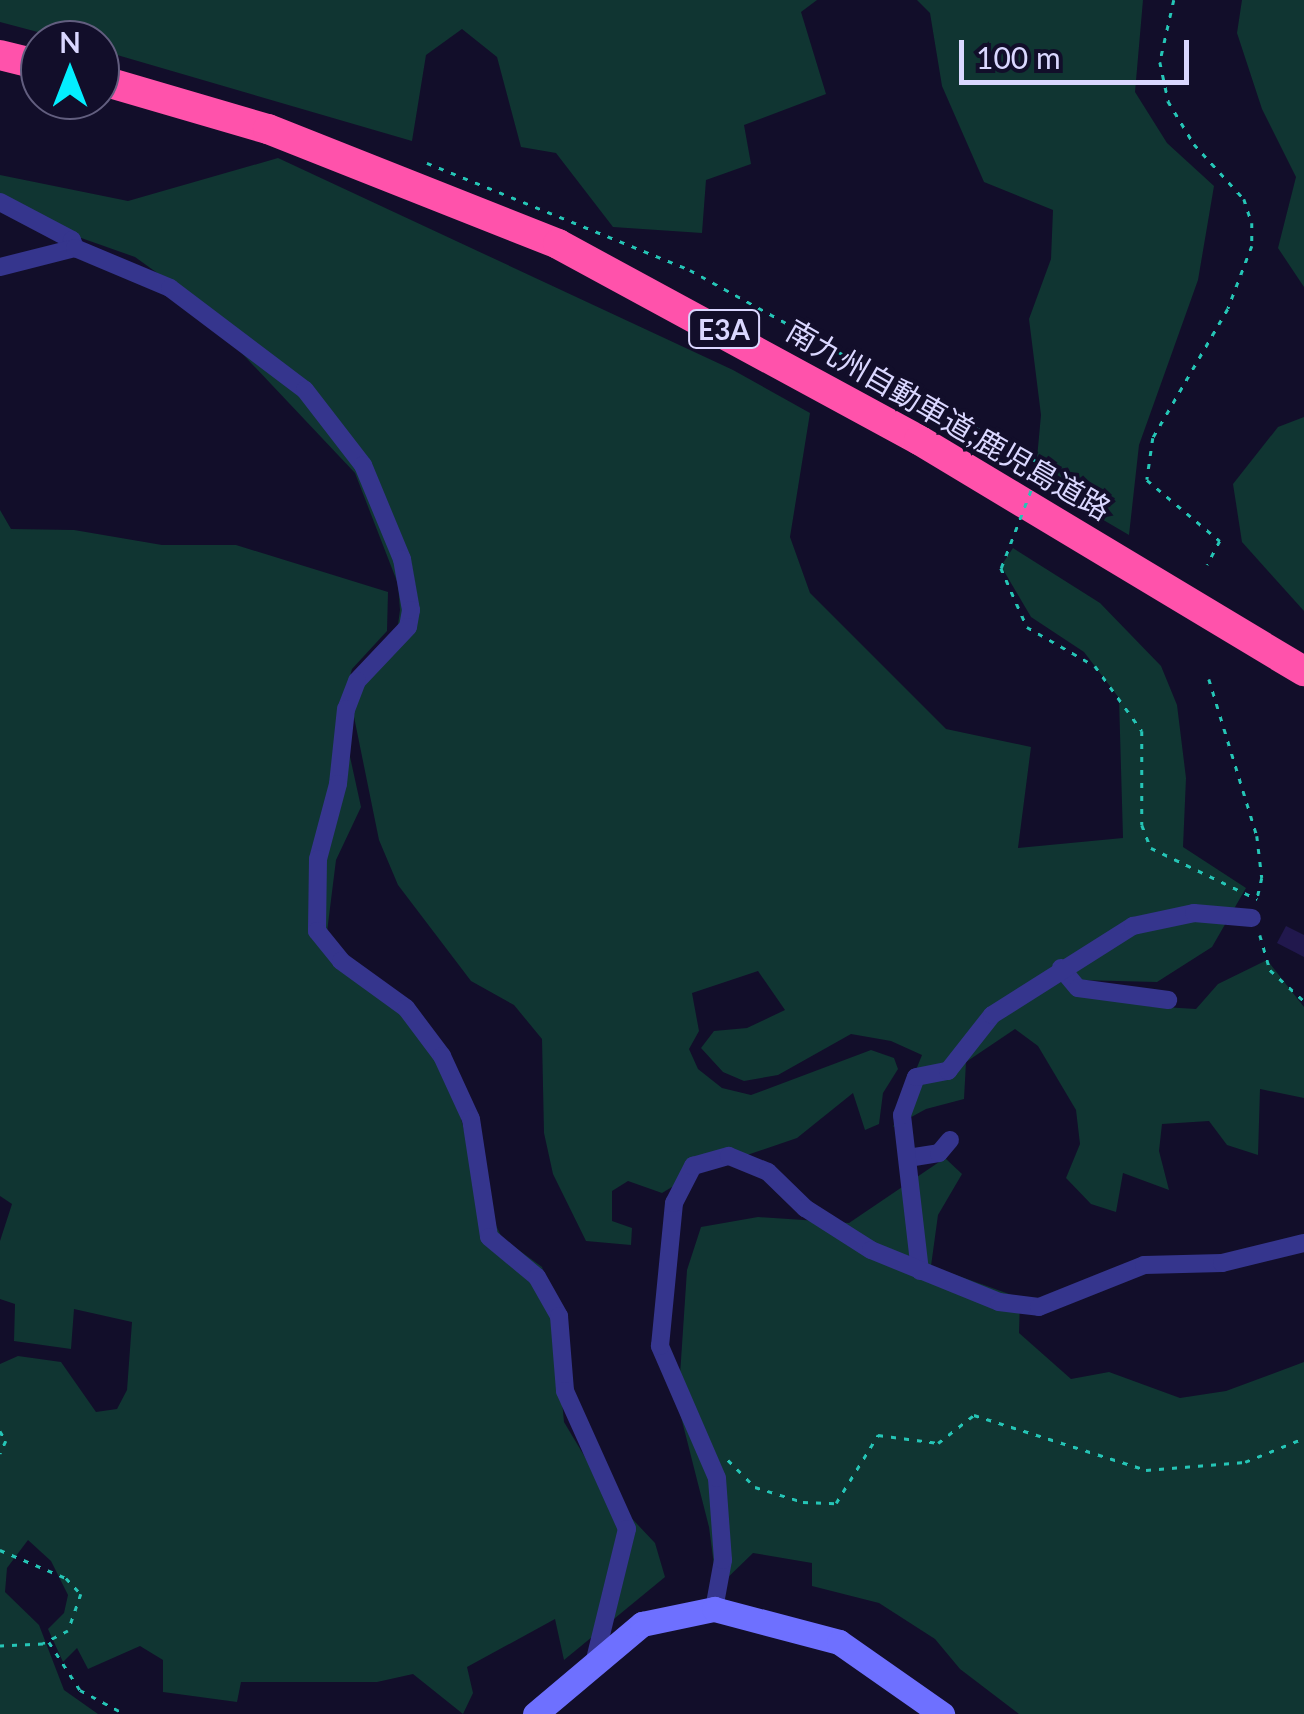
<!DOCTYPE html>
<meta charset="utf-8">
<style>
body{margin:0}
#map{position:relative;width:1304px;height:1714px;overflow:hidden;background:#120e2a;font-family:Lato,"Noto Sans JP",sans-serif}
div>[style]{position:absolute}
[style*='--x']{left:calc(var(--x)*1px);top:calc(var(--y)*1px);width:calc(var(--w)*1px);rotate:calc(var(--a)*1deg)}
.green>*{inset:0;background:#103532}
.building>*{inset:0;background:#21184d}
.path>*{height:2.5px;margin-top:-1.25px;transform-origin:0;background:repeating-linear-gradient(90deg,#25c5b6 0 5px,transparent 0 13px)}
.street>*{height:18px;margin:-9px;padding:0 9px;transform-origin:9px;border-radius:9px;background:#35358d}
.secondary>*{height:25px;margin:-12.5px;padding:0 12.5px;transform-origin:12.5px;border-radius:12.5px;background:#6e70ff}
.highway>*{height:30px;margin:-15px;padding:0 15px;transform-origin:15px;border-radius:15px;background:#ff52ab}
.path-bridge>*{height:2.5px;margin-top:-1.25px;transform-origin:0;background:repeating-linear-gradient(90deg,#25c5b6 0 5px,transparent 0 13px)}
span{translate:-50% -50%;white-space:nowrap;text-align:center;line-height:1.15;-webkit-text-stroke:8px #120e2a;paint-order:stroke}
.shield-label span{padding:2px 8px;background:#120e2a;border:2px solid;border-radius:8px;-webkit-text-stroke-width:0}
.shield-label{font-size:28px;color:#dad7ff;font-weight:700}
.street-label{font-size:30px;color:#dad7ff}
.north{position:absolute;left:20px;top:20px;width:100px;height:100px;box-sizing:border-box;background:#120e2a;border:2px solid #625e7f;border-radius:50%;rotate:0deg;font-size:28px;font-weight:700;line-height:40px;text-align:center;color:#dad7ff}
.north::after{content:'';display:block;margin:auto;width:35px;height:45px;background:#03efff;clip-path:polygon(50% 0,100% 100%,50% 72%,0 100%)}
.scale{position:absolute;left:959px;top:40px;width:230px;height:45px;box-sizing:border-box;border:5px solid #dad7ff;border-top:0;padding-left:12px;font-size:30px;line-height:35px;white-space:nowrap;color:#dad7ff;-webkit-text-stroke:8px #120e2a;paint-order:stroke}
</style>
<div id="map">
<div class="green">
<div style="clip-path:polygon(0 0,817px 0,801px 12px,826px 94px,744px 125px,751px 164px,706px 180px,702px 233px,613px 227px,556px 153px,521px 147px,497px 57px,462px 29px,426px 55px,412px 141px,100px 50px,100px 40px,68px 40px,0 22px)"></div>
<div style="clip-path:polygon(917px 0,1143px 0,1135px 92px,1167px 143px,1214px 186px,1198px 280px,1139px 445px,1129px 535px,1035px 480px,1041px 415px,1029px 319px,1051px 259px,1053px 210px,984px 182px,942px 86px,930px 13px)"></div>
<div style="clip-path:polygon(1242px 0,1304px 0,1304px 287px,1278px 248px,1296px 177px,1262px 109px,1237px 33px)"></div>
<div style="clip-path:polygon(278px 158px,733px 370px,810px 413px,790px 537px,810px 593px,946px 729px,1031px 747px,1018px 848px,1123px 838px,1119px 698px,1084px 652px,1031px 617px,1001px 566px,1013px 548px,1100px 603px,1161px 666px,1177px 705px,1186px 778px,1183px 847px,1246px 888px,1212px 947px,1157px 982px,1077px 980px,1147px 1006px,1196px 1009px,1218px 984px,1267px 960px,1304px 1007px,1304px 1098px,1260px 1089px,1258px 1155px,1227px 1145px,1209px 1121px,1162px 1124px,1159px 1151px,1169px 1190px,1123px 1173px,1116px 1212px,1091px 1204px,1066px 1178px,1080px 1144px,1076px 1110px,1038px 1046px,1015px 1029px,966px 1062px,964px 1099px,926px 1109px,893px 1127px,922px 1055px,891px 1041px,851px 1034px,778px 1075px,744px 1081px,723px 1072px,701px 1048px,714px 1031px,747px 1028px,785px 1010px,758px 971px,692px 993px,699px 1031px,689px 1049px,698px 1069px,722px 1088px,751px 1095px,871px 1050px,894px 1058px,898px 1069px,883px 1093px,879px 1124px,865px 1130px,853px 1093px,797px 1138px,697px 1172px,662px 1193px,628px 1181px,612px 1191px,612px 1221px,632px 1228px,631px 1245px,586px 1241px,553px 1174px,544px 1133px,542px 1039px,514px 1005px,471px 981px,398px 885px,379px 840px,353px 712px,362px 675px,396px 639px,400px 610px,398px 584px,355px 473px,185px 293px,135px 257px,36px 222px,0 200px,0 175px,128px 201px)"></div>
<div style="clip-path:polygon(1304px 417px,1304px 611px,1242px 542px,1233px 484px,1278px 427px)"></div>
<div style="clip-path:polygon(0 510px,11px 529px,74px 530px,162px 545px,236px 545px,388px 592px,387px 631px,352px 669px,340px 711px,361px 807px,336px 860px,326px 940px,391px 999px,448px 1068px,480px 1192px,502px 1238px,542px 1267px,553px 1305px,564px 1422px,604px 1489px,655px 1543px,665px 1577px,564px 1660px,555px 1619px,467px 1667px,473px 1693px,463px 1714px,413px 1674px,377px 1682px,241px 1682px,237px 1702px,163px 1692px,163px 1660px,140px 1646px,88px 1669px,77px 1648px,63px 1662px,48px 1629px,64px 1613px,68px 1595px,51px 1561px,28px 1540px,7px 1568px,5px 1592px,39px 1625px,64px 1690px,98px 1714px,0 1714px,0 1364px,18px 1356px,61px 1362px,96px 1412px,117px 1409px,127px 1390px,132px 1322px,74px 1309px,71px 1349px,14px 1341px,15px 1304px,0 1299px,0 1241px,12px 1204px,0 1196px)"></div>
<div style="clip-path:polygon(945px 1158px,962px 1174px,938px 1215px,931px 1266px,1020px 1298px,1019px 1333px,1071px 1379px,1109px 1372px,1180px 1398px,1226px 1391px,1304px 1362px,1304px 1714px,1019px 1714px,960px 1669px,935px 1639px,879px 1603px,812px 1586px,812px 1563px,753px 1553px,717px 1588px,709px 1527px,678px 1405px,687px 1270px,701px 1227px,758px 1217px,849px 1223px)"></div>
</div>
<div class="building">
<div style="clip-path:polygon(1286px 926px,1304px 935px,1304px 957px,1277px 943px)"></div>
</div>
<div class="path">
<div style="--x:1174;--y:0;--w:64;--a:102.7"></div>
<div style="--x:1160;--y:62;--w:40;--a:78"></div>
<div style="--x:1168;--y:101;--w:50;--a:58.8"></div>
<div style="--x:1194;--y:144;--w:74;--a:47.7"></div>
<div style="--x:1244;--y:199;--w:25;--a:72"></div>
<div style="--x:1252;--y:223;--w:23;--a:90"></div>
<div style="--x:1252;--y:246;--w:67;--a:110.9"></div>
<div style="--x:1228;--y:309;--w:149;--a:120.2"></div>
<div style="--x:1153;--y:438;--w:42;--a:98.1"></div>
<div style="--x:1147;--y:480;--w:95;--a:39.9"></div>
<div style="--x:1220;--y:541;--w:27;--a:118"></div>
<div style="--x:427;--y:163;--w:284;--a:22.1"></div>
<div style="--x:690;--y:270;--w:401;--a:28.9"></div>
<div style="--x:1001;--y:568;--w:64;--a:66.2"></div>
<div style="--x:1027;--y:627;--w:78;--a:29.8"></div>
<div style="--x:1095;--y:666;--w:80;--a:54.1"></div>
<div style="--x:1142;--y:731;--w:94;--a:90"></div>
<div style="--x:1142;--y:825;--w:25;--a:69"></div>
<div style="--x:1151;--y:848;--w:118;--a:25.7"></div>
<div style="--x:1209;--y:679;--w:164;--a:73"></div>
<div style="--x:1257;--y:836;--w:42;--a:83.2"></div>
<div style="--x:1262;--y:878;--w:23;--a:103"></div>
<div style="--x:1260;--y:935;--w:36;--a:74"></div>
<div style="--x:1270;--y:970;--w:46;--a:42.4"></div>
<div style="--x:0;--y:1431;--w:12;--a:59"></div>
<div style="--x:6;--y:1441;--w:14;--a:115"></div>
<div style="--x:728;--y:1460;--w:38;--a:45"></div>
<div style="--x:755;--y:1487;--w:50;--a:17.4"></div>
<div style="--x:803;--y:1502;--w:33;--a:2"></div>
<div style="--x:836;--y:1503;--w:80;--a:-58.3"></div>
<div style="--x:878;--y:1435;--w:61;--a:7.6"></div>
<div style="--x:938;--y:1443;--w:46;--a:-37.9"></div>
<div style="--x:974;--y:1415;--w:181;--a:17.7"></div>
<div style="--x:1146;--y:1470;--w:99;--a:-4.6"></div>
<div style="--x:1245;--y:1462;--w:64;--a:-22.1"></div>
<div style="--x:0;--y:1550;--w:72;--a:23"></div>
<div style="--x:66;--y:1578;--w:22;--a:47"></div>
<div style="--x:81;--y:1594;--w:39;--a:109"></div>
<div style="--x:68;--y:1631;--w:28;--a:153"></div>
<div style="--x:43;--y:1644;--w:43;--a:177.3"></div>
<div style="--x:49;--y:1642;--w:57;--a:57.1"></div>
<div style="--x:80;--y:1690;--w:51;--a:28.1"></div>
</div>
<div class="street">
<div style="--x:0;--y:202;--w:81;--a:27.8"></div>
<div style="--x:72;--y:240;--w:9;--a:69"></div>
<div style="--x:0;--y:267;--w:77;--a:-14.2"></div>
<div style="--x:75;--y:248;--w:103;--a:22.8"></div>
<div style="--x:170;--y:288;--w:169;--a:37.1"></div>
<div style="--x:305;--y:390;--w:95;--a:52.3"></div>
<div style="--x:363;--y:465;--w:102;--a:67.5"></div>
<div style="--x:402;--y:559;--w:52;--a:80"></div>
<div style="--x:411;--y:610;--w:17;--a:100"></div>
<div style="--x:408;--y:627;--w:74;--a:133.4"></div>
<div style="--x:357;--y:681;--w:30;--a:111"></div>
<div style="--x:346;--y:709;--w:75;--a:96.1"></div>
<div style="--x:338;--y:784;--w:78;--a:104.9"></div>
<div style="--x:318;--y:859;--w:72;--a:90.8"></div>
<div style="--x:317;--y:931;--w:38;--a:51"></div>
<div style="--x:341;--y:961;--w:80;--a:35.9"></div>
<div style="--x:406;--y:1008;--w:60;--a:53.1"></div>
<div style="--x:442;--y:1056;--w:69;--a:65.3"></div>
<div style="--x:471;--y:1119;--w:119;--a:81.3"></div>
<div style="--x:489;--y:1237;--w:62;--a:39.8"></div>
<div style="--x:537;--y:1277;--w:45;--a:60.6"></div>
<div style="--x:559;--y:1316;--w:75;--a:85.4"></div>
<div style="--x:565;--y:1391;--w:151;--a:65.8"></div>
<div style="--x:627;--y:1529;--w:134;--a:103.8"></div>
<div style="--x:1061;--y:968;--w:26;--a:50"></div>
<div style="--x:1078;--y:988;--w:91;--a:7.6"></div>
<div style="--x:908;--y:1158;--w:31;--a:-9"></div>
<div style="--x:939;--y:1153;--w:17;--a:-50"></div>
<div style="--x:920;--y:1271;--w:157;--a:-96.6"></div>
<div style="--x:902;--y:1115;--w:40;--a:-69.8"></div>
<div style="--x:916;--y:1077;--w:33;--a:-11"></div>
<div style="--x:948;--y:1071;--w:71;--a:-51.8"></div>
<div style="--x:992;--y:1015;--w:167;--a:-32.3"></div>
<div style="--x:1133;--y:926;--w:62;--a:-12"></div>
<div style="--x:1194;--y:913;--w:58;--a:4.9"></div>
<div style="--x:714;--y:1609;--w:50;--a:-79.6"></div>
<div style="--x:723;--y:1560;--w:82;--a:-94.2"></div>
<div style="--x:717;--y:1478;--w:144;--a:-113.4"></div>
<div style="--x:660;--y:1346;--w:144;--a:-84.4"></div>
<div style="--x:674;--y:1203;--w:42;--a:-62.8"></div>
<div style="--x:693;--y:1166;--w:37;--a:-16"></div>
<div style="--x:729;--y:1156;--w:42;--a:22.3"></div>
<div style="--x:768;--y:1172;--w:52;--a:44.2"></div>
<div style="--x:805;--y:1208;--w:78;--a:32.5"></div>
<div style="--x:871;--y:1250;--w:138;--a:22.1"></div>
<div style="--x:999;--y:1302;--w:40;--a:7.1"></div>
<div style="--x:1039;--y:1307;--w:113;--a:-21.8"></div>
<div style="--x:1144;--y:1265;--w:78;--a:-1.5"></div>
<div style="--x:1222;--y:1263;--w:84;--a:-13.7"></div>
</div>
<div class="secondary">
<div style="--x:535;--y:1714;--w:140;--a:-40.1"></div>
<div style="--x:642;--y:1624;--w:74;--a:-11.8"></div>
<div style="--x:714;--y:1609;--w:129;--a:14.8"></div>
<div style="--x:839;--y:1642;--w:126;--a:35"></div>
</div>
<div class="highway">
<div style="--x:0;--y:55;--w:41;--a:14"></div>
<div style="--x:100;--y:80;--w:175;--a:16.3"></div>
<div style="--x:268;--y:129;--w:312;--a:21.6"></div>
<div style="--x:558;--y:244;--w:411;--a:28.5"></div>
<div style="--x:919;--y:440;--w:449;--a:31"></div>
</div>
<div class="path-bridge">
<div style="--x:1001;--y:568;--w:111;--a:-69"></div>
</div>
<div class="shield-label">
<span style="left:724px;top:329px">E3A</span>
</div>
<div class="street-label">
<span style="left:949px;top:419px;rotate:30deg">南九州自動車道;鹿児島道路</span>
</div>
<div class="north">N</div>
<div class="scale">100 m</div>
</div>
